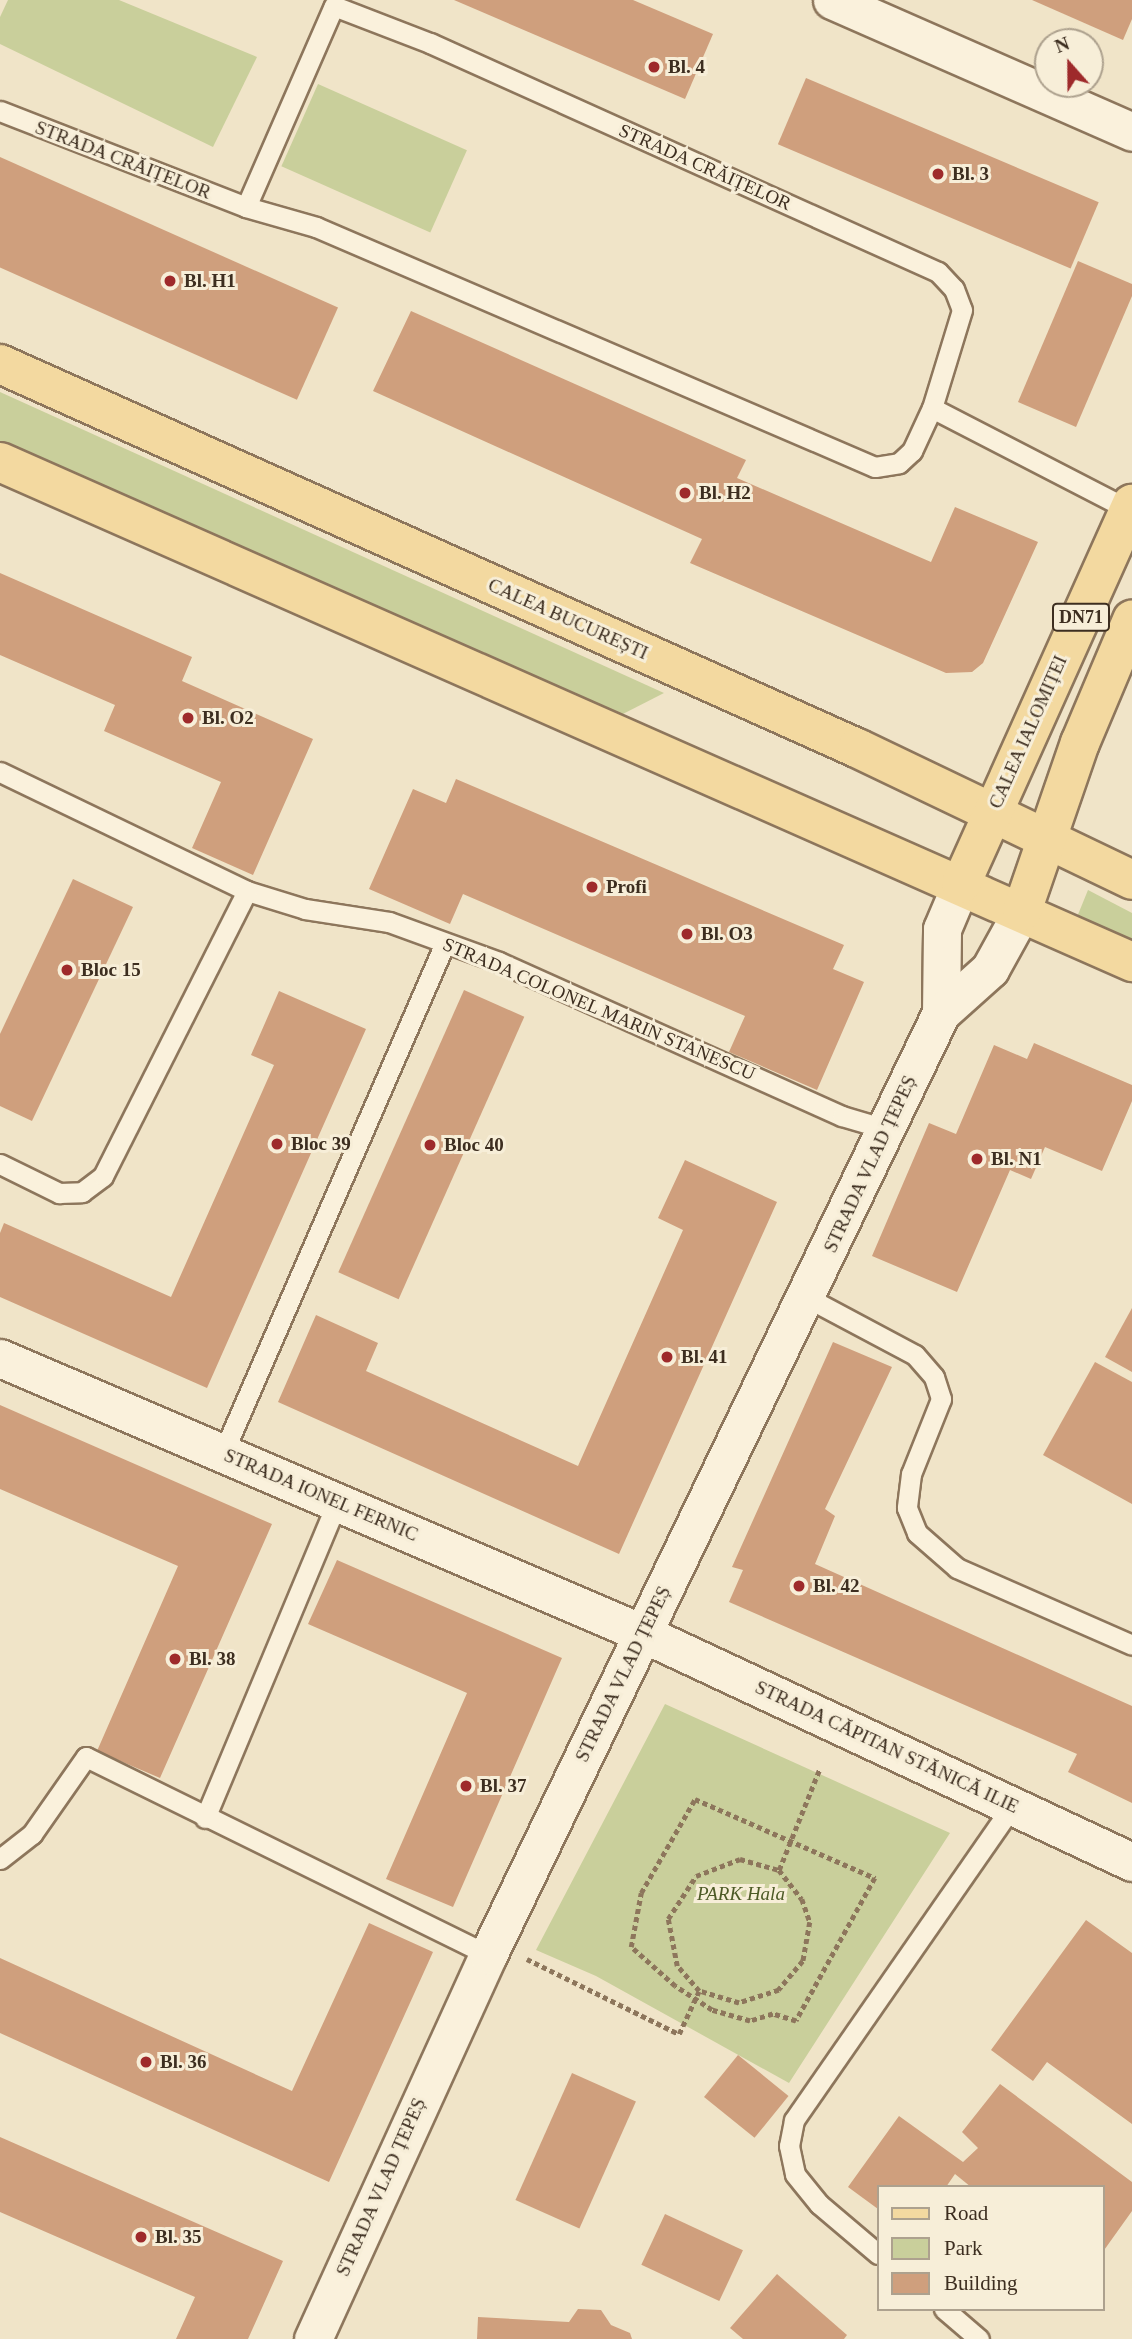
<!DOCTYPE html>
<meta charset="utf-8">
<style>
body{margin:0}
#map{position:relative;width:1132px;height:2339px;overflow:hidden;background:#f0e4c8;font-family:"Times New Roman",serif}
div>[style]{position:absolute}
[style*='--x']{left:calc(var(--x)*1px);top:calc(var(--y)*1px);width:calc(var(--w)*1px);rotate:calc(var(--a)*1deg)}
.green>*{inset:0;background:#c9cf9b;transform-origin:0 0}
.building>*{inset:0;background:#cf9f7d;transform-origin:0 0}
.path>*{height:4.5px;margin-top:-2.25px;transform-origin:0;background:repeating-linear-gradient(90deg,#8d765c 0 5px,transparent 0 8.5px)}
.roads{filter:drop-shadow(2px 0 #8d765c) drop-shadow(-2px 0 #8d765c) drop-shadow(0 2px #8d765c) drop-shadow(0 -2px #8d765c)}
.lane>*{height:19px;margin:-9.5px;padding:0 9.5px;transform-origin:9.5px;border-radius:9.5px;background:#faf1dc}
.street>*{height:37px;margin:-18.5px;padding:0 18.5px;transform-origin:18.5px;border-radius:18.5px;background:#faf1dc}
.primary>*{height:38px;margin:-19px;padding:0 19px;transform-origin:19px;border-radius:19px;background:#f3d9a0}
.dots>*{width:19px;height:19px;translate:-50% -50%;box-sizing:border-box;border:4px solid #f7eed8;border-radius:50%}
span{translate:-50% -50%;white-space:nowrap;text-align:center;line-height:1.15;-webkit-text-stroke:6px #f7eed8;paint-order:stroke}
.shield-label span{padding:2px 5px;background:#f7eed8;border:2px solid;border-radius:5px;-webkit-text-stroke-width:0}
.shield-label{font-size:18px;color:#3d2e20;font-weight:700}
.poi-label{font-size:19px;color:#3d2e20;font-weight:700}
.left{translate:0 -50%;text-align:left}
.street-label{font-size:19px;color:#3d2e20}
.park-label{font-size:19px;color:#4d5a26;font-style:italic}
.legend{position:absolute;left:877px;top:2185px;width:228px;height:126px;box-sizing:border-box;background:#f7eed8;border:2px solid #ada18e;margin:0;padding:9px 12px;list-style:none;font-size:21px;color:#3d2e20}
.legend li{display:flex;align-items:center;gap:14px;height:35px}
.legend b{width:35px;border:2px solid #ada18e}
.north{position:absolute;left:1034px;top:28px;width:70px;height:70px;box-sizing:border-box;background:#f7eed8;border:2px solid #ada18e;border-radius:50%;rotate:339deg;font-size:19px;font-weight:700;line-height:28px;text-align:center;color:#3d2e20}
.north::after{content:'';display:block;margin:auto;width:24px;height:32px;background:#9e2a2b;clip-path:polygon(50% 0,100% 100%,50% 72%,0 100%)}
</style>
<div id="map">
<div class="green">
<div style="clip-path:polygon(8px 0,119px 0,257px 57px,213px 147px,0 44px,0 17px)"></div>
<div style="left:318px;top:84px;width:163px;height:90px;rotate:24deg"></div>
<div style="clip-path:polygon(0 392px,664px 693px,617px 717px,0 442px)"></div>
<div style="clip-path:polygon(1088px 890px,1132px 913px,1132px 944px,1077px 917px)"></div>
<div style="clip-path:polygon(665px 1704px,950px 1833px,789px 2083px,596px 1976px,536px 1950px)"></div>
</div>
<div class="building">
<div style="clip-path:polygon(454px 0,633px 0,713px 34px,685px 99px)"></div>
<div style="clip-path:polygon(1032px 0,1132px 0,1132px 19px,1123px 40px)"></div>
<div style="left:806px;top:78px;width:318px;height:72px;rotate:23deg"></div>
<div style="left:0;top:157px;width:370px;height:101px;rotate:24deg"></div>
<div style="clip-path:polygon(1078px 261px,1132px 284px,1132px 296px,1076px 427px,1018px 402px)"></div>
<div style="clip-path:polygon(411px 311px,746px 460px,737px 478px,931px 562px,955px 507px,1038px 542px,983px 663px,972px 672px,946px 673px,690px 563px,702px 539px,373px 391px)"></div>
<div style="clip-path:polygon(0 573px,192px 657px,182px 681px,313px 739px,253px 875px,192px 848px,221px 782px,104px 731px,115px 705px,0 655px)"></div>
<div style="clip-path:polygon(456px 779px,844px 945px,833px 969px,864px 982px,817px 1090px,729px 1052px,745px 1016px,463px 894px,450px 924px,369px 889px,413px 789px,446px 803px)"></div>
<div style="clip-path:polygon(73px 879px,133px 907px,32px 1121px,0 1106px,0 1034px)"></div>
<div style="left:464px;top:990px;width:66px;height:309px;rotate:24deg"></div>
<div style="clip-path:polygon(279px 991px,366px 1029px,207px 1388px,0 1297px,0 1233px,4px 1223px,171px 1297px,274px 1065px,251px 1055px)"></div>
<div style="clip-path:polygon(1034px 1043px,1132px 1085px,1132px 1101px,1102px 1171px,1045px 1147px,1031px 1179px,1010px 1170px,957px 1292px,872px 1256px,929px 1123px,956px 1134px,994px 1045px,1027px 1059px)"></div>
<div style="clip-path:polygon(685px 1160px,777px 1202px,619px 1554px,278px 1402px,316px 1315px,378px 1343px,366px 1371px,578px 1466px,683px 1230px,658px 1218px)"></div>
<div style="clip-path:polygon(1132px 1308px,1132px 1372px,1105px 1357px)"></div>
<div style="clip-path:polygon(833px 1342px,892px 1367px,825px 1509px,835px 1516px,815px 1564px,1132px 1706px,1132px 1803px,1068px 1772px,1077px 1754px,729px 1602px,743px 1570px,732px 1567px)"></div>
<div style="clip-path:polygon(1095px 1362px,1132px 1382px,1132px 1504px,1043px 1455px)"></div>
<div style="clip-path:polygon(0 1405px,272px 1524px,160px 1778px,97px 1751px,178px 1566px,0 1489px)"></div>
<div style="clip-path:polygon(337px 1560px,562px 1658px,453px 1907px,386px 1879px,467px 1693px,308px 1624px)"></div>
<div style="clip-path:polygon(1086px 1920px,1132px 1953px,1132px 2124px,1047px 2062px,1033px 2081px,991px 2050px)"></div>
<div style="clip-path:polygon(369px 1923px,433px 1952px,329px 2182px,0 2033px,0 1958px,292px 2091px)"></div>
<div style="left:738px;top:2055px;width:65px;height:54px;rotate:39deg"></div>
<div style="left:572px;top:2073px;width:70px;height:139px;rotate:24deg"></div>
<div style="clip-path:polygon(1000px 2084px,1132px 2182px,1132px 2211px,1102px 2253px,1102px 2187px,971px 2187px,955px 2174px,946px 2187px,878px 2187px,878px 2209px,848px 2187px,899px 2116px,963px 2162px,978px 2148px,962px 2132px)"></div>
<div style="clip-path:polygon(0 2137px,283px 2261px,248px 2339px,176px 2339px,195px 2297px,0 2212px)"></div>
<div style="left:665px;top:2214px;width:86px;height:56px;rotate:25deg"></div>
<div style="clip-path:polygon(777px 2274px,847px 2335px,844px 2339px,743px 2339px,730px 2328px)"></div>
<div style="clip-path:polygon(578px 2309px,601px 2310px,611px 2325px,630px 2333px,632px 2339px,477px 2339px,478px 2317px,569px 2322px)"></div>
</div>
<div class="path">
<div style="--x:695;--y:1799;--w:197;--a:23.7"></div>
<div style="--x:875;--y:1878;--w:163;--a:118.9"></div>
<div style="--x:796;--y:2021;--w:24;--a:-163"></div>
<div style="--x:773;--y:2014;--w:24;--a:163"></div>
<div style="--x:750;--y:2021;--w:40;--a:-164"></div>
<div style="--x:712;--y:2010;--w:44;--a:-147"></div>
<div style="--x:675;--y:1986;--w:59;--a:-138.4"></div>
<div style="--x:631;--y:1947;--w:55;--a:-79.5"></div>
<div style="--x:641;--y:1893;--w:108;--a:-60.1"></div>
<div style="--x:779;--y:1870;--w:37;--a:52"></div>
<div style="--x:802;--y:1899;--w:24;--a:71"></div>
<div style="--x:810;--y:1922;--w:40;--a:100"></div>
<div style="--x:803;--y:1961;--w:38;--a:130"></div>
<div style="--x:779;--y:1990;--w:42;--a:162"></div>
<div style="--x:739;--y:2003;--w:42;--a:-163.3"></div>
<div style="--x:699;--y:1991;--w:33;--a:-131"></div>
<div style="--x:677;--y:1966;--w:48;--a:-100.8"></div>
<div style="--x:668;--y:1919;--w:51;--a:-56.9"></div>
<div style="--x:696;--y:1876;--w:47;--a:-21.1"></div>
<div style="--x:740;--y:1859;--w:41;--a:15.8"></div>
<div style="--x:779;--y:1870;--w:110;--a:-68.1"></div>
<div style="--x:527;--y:1959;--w:169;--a:26.3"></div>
<div style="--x:679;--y:2034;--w:47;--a:-65.1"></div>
</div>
<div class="roads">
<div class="lane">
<div style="--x:0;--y:111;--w:264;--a:21.3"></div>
<div style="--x:246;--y:207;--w:219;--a:-66.4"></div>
<div style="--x:334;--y:6;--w:103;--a:21.1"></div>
<div style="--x:430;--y:43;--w:557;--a:24.27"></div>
<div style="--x:938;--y:272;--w:23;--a:47"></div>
<div style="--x:954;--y:289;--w:22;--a:69"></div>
<div style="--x:962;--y:310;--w:102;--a:107"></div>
<div style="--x:932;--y:408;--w:223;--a:27.3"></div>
<div style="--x:246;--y:207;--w:73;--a:15.9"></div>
<div style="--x:316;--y:227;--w:608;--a:23.24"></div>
<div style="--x:875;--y:467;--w:24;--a:-9"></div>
<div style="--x:899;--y:463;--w:18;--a:-43"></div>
<div style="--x:912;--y:451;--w:47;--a:-65.1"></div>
<div style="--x:0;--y:772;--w:274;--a:25.7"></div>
<div style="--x:247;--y:891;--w:61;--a:17.2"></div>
<div style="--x:305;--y:909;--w:85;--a:8.8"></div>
<div style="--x:389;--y:922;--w:117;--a:20"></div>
<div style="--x:499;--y:962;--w:376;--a:24.2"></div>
<div style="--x:842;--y:1116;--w:46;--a:16.5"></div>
<div style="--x:0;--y:1164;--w:66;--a:26.2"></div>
<div style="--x:59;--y:1193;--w:23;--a:-2"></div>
<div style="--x:82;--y:1192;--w:26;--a:-37"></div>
<div style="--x:103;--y:1176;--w:319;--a:-63.2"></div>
<div style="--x:808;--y:1298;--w:121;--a:28"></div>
<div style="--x:915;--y:1355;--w:29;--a:49"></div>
<div style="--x:934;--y:1377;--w:23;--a:72"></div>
<div style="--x:941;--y:1399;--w:81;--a:111.8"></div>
<div style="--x:911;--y:1474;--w:34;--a:97"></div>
<div style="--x:907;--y:1508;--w:27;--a:68"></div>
<div style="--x:917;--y:1533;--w:53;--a:41.2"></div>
<div style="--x:957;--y:1568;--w:191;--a:23.7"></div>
<div style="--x:223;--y:1453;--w:556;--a:-66.48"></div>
<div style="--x:205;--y:1818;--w:342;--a:-67.3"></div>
<div style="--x:0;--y:1859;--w:41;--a:-38"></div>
<div style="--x:32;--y:1834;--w:94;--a:-55"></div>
<div style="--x:86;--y:1757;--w:448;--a:26.2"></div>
<div style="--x:878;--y:2254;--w:77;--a:-139.7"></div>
<div style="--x:819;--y:2204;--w:38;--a:-129"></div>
<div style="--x:795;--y:2174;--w:29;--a:-102"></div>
<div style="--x:789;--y:2146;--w:26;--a:-79"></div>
<div style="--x:794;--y:2120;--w:382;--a:-55.2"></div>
<div style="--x:944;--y:2309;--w:46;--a:40.6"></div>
</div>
<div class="street">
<div style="--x:832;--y:0;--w:328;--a:23.7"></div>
<div style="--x:941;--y:1013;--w:84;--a:-89.3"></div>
<div style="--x:942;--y:929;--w:49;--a:-67.1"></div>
<div style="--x:0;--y:1358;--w:698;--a:23.19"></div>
<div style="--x:642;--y:1633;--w:541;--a:25.05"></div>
<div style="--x:313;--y:2339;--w:422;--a:-65.5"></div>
<div style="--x:488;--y:1955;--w:1045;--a:-64.32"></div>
<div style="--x:941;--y:1013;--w:66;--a:-41.9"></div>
<div style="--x:990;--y:969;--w:66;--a:-61.1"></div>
</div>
<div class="primary">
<div style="--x:0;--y:364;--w:939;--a:24.14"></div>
<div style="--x:857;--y:748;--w:305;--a:25.6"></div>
<div style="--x:0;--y:462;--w:1238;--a:23.83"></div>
<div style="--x:961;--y:884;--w:417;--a:-65.8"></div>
<div style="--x:1022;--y:911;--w:178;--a:-71"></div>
<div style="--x:1080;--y:743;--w:134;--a:-67.1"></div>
</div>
</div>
<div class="dots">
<div style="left:654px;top:67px;background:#9e2a2b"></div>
<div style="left:938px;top:174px;background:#9e2a2b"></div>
<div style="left:170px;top:281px;background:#9e2a2b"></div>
<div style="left:685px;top:493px;background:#9e2a2b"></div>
<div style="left:188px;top:718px;background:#9e2a2b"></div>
<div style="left:592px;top:887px;background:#9e2a2b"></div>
<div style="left:687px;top:934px;background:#9e2a2b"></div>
<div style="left:67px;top:970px;background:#9e2a2b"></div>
<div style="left:277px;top:1144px;background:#9e2a2b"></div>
<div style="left:430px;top:1145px;background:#9e2a2b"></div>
<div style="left:977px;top:1159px;background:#9e2a2b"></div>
<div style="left:667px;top:1357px;background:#9e2a2b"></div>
<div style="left:799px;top:1586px;background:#9e2a2b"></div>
<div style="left:175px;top:1659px;background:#9e2a2b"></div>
<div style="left:466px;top:1786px;background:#9e2a2b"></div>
<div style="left:146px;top:2062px;background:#9e2a2b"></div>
<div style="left:141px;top:2237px;background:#9e2a2b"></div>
</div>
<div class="shield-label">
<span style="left:1081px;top:617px">DN71</span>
</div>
<div class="poi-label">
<span class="left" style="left:668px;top:67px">Bl. 4</span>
<span class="left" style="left:952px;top:174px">Bl. 3</span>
<span class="left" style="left:184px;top:281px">Bl. H1</span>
<span class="left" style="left:699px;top:493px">Bl. H2</span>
<span class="left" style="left:202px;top:718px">Bl. O2</span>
<span class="left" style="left:606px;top:887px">Profi</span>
<span class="left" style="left:701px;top:934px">Bl. O3</span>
<span class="left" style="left:81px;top:970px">Bloc 15</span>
<span class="left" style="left:291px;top:1144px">Bloc 39</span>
<span class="left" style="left:444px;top:1145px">Bloc 40</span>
<span class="left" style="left:991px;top:1159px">Bl. N1</span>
<span class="left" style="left:681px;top:1357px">Bl. 41</span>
<span class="left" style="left:813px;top:1586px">Bl. 42</span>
<span class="left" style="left:189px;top:1659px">Bl. 38</span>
<span class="left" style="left:480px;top:1786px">Bl. 37</span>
<span class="left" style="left:160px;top:2062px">Bl. 36</span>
<span class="left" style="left:155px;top:2237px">Bl. 35</span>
</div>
<div class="street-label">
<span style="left:123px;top:160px;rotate:21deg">STRADA CRĂIȚELOR</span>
<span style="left:705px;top:167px;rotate:24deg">STRADA CRĂIȚELOR</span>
<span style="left:568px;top:619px;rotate:24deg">CALEA BUCUREȘTI</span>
<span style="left:1028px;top:732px;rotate:-66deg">CALEA IALOMIȚEI</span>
<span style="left:599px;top:1009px;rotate:23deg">STRADA COLONEL MARIN STANESCU</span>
<span style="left:870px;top:1164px;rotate:-65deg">STRADA VLAD ȚEPEȘ</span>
<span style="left:321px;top:1495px;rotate:23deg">STRADA IONEL FERNIC</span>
<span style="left:623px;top:1674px;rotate:-64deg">STRADA VLAD ȚEPEȘ</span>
<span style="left:887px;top:1747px;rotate:25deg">STRADA CĂPITAN STĂNICĂ ILIE</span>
<span style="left:381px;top:2187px;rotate:-66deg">STRADA VLAD ȚEPEȘ</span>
</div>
<div class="park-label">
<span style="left:741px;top:1894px">PARK Hala</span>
</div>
<ul class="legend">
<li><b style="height:9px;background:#f3d9a0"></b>Road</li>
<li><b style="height:19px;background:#c9cf9b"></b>Park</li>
<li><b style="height:19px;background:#cf9f7d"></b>Building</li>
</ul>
<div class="north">N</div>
</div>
